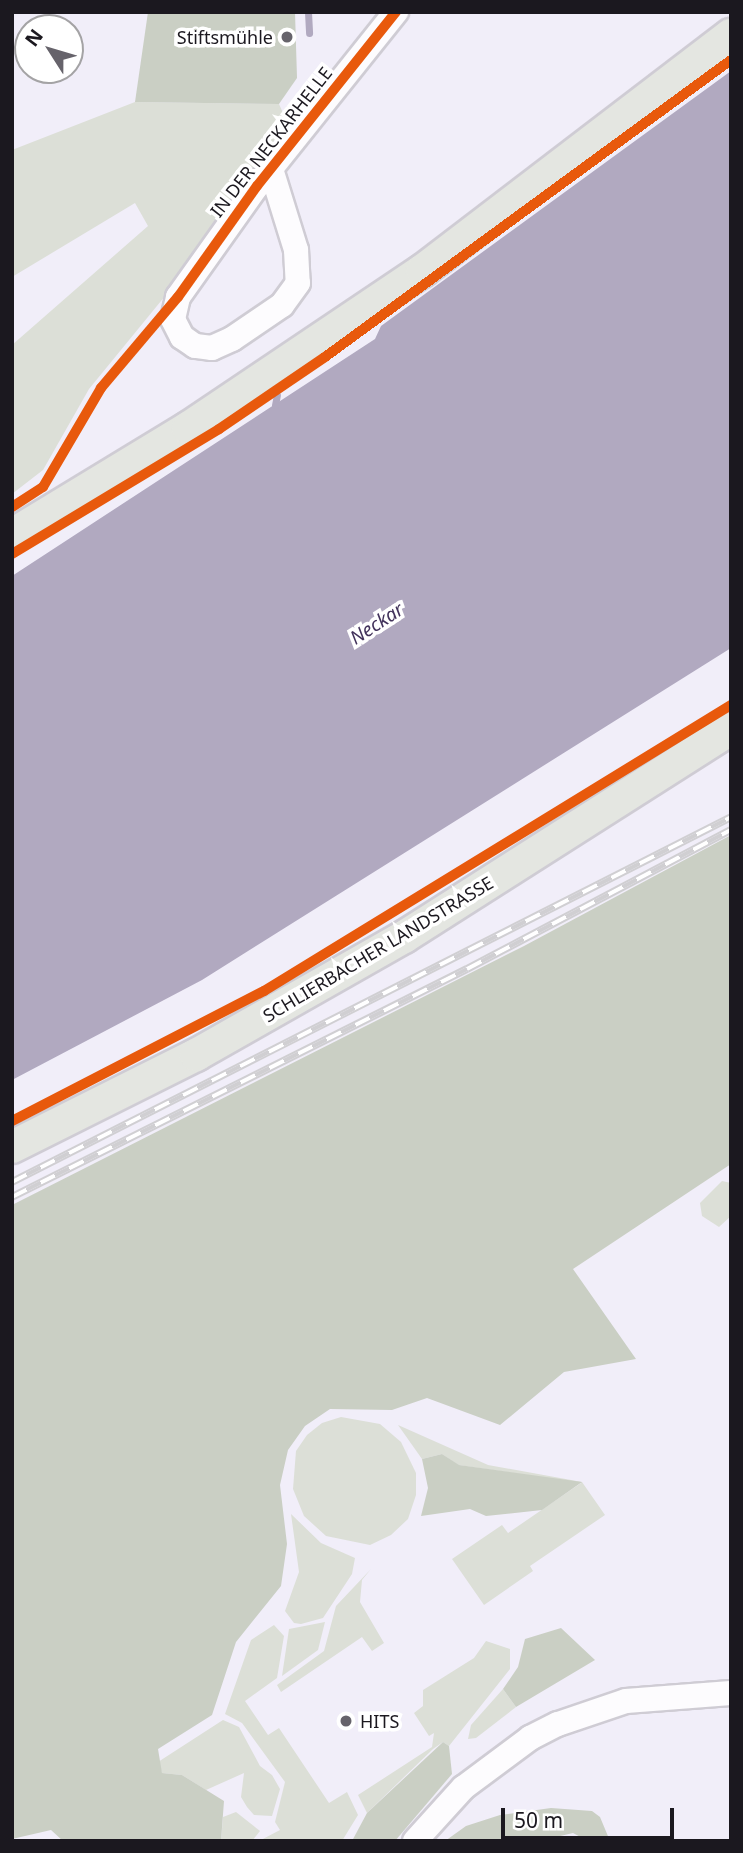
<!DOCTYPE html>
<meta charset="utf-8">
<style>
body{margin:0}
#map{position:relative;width:743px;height:1853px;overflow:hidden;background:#f1eef9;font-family:"Noto Sans",sans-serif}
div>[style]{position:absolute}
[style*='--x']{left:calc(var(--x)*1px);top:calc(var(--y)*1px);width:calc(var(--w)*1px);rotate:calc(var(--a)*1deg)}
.green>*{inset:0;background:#dcdfd7}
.forest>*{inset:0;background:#cacfc4}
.water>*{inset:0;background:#b1a9c0}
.stream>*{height:7px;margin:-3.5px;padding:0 3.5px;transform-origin:3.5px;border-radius:3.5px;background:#b1a9c0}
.roads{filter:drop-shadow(2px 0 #cfccd4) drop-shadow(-2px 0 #cfccd4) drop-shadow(0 2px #cfccd4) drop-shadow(0 -2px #cfccd4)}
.minor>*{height:24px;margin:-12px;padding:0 12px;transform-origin:12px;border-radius:12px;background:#fdfcfe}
.major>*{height:32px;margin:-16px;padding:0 16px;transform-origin:16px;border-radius:16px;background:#e4e6e1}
.rail>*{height:8px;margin-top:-4px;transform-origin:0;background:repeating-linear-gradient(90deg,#fff 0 16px,#d0cfd2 0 32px);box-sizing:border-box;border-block:2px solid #d0cfd2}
.cycleway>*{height:10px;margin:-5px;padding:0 5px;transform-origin:5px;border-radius:5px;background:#e8590c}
.dots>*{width:19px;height:19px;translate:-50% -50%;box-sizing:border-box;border:4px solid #fff;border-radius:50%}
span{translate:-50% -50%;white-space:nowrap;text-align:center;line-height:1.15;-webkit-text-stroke:7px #fff;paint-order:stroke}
.poi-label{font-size:18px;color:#1b181f}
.right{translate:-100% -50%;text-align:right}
.left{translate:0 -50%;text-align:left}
.street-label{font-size:18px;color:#1b181f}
.water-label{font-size:19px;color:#42325b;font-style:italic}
.frame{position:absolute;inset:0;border:14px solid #1b181f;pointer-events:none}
.north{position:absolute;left:14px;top:14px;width:70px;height:70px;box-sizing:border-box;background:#fff;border:2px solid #a4a3a5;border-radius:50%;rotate:307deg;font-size:19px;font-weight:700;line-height:28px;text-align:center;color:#1b181f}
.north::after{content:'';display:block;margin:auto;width:24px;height:32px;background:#66636b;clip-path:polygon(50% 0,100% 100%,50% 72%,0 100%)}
.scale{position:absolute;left:501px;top:1808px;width:173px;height:32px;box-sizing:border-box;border:4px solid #1b181f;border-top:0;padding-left:9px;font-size:21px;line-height:24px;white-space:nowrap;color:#1b181f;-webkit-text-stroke:5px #fff;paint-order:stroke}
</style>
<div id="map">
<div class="green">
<div style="clip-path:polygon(135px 102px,279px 104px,287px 122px,170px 290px,89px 389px,43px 470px,12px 494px,12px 345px,148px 226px,135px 203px,12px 277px,12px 150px)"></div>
<div style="clip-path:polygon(722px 1181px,731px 1183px,731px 1216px,719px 1227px,702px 1216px,700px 1203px)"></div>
<div style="clip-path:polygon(341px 1417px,380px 1424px,401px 1442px,416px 1473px,416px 1495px,408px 1519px,391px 1535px,370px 1545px,326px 1536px,304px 1516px,293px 1489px,296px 1451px,307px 1435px,322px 1423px)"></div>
<div style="clip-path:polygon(398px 1425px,488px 1465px,582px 1482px,605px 1515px,530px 1566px,533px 1571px,484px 1605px,452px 1559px,502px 1525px,508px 1533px,581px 1483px,458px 1465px,442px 1454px,422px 1459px)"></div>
<div style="clip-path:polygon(291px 1514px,321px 1543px,355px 1558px,352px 1574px,323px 1618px,301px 1624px,294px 1623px,285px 1611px,299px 1572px)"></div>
<div style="clip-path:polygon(371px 1569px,362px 1580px,360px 1602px,384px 1643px,372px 1651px,362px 1637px,281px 1692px,277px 1685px,324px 1651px,336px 1606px)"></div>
<div style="clip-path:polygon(325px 1622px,318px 1650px,282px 1676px,289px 1629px)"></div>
<div style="clip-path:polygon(274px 1625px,284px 1636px,277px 1678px,245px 1701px,268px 1735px,279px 1728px,329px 1803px,347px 1792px,358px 1815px,342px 1841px,259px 1841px,280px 1830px,275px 1822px,285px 1782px,242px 1723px,225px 1714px,251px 1640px)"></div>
<div style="clip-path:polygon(486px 1641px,510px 1649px,510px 1669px,449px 1746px,443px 1742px,433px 1749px,367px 1813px,358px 1795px,432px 1747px,434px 1733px,429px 1736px,414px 1713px,423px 1706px,423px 1690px,474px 1658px)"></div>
<div style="clip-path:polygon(503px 1689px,516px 1707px,476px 1738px,468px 1739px,471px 1725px)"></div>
<div style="clip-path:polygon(223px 1720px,239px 1727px,260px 1766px,272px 1775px,280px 1789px,272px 1816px,254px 1815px,247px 1807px,241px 1797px,244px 1773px,206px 1790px,182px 1775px,162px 1773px,158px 1762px)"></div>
<div style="clip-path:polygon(236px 1812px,260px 1831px,252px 1841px,221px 1841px,223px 1817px)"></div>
</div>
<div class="forest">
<div style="clip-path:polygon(148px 12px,295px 12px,297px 78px,279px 104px,135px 102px)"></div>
<div style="clip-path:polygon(731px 835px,731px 1164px,573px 1269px,636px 1359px,564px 1372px,500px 1425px,427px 1398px,392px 1410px,330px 1409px,305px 1426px,288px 1450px,280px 1485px,287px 1544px,281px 1586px,236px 1642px,212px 1715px,158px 1749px,162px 1773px,182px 1775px,224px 1801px,221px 1841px,63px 1841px,51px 1830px,12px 1839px,12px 1205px,524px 946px)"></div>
<div style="clip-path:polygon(442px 1454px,459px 1465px,582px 1482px,542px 1510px,486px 1516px,470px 1509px,421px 1516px,428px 1488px,422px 1459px)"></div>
<div style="clip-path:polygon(561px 1628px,595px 1660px,516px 1707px,503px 1689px,518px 1667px,525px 1639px)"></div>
<div style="clip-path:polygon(443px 1742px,449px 1746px,452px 1774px,395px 1841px,352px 1841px,367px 1813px)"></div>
<div style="clip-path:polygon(551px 1808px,592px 1811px,600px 1817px,610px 1841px,588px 1841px,573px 1833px,539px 1841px,445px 1841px,466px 1826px,500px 1815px)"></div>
</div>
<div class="water">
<div style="clip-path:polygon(731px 71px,731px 648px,202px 980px,12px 1080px,12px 576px,375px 339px,381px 326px)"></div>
</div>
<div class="stream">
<div style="--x:308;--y:12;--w:21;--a:87"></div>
<div style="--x:275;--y:405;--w:10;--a:-79"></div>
</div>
<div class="roads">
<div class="minor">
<div style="--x:271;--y:169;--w:85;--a:72.8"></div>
<div style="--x:296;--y:250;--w:33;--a:87"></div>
<div style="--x:298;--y:283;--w:27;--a:126"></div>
<div style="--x:282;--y:305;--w:60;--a:145.8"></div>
<div style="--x:232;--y:339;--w:22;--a:156"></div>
<div style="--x:212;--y:348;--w:17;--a:-173"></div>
<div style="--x:195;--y:346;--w:16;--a:-145"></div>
<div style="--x:182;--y:337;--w:20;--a:-117"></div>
<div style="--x:173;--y:319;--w:23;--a:-77"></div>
<div style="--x:178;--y:297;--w:136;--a:-54.6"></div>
<div style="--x:257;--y:186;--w:223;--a:-51.4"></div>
<div style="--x:415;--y:1841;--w:72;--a:-47.8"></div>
<div style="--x:463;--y:1788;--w:84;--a:-36.7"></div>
<div style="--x:530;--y:1738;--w:31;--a:-27"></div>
<div style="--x:558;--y:1724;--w:72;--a:-18.7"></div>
<div style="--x:626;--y:1701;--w:105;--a:-4.4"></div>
</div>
<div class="major">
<div style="--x:12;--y:535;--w:206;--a:-31.3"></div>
<div style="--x:188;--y:428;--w:282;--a:-33.9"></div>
<div style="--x:422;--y:271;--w:389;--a:-37.4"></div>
<div style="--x:12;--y:1147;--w:206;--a:-26.6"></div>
<div style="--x:196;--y:1055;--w:239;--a:-29.6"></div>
<div style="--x:404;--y:937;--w:388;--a:-32.5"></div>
</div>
</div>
<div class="rail">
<div style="--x:12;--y:1182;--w:806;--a:-26.91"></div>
<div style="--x:12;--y:1197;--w:509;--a:-26.62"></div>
<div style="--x:467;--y:969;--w:298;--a:-27.8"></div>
</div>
<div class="cycleway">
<div style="--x:12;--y:507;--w:37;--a:-33"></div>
<div style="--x:43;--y:487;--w:115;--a:-59.6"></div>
<div style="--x:101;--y:388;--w:119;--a:-49.8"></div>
<div style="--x:178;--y:297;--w:136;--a:-54.6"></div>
<div style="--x:257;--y:186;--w:223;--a:-51.4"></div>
<div style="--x:12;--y:554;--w:242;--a:-31.1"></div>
<div style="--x:219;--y:429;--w:128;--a:-34.2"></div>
<div style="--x:325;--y:357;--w:503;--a:-36.19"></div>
<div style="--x:12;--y:1121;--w:284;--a:-27.3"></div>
<div style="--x:264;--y:991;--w:548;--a:-31.48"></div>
</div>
<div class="dots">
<div style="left:287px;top:37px;background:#66636b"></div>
<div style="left:346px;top:1721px;background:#66636b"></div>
</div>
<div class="poi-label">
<span class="right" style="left:273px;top:37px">Stiftsmühle</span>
<span class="left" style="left:360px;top:1721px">HITS</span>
</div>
<div class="street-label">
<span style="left:271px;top:142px;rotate:-52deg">IN DER NECKARHELLE</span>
<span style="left:378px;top:949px;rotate:-31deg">SCHLIERBACHER LANDSTRASSE</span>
</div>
<div class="water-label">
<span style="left:377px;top:624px;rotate:-33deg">Neckar</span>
</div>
<div class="frame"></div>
<div class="north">N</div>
<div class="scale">50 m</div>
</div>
